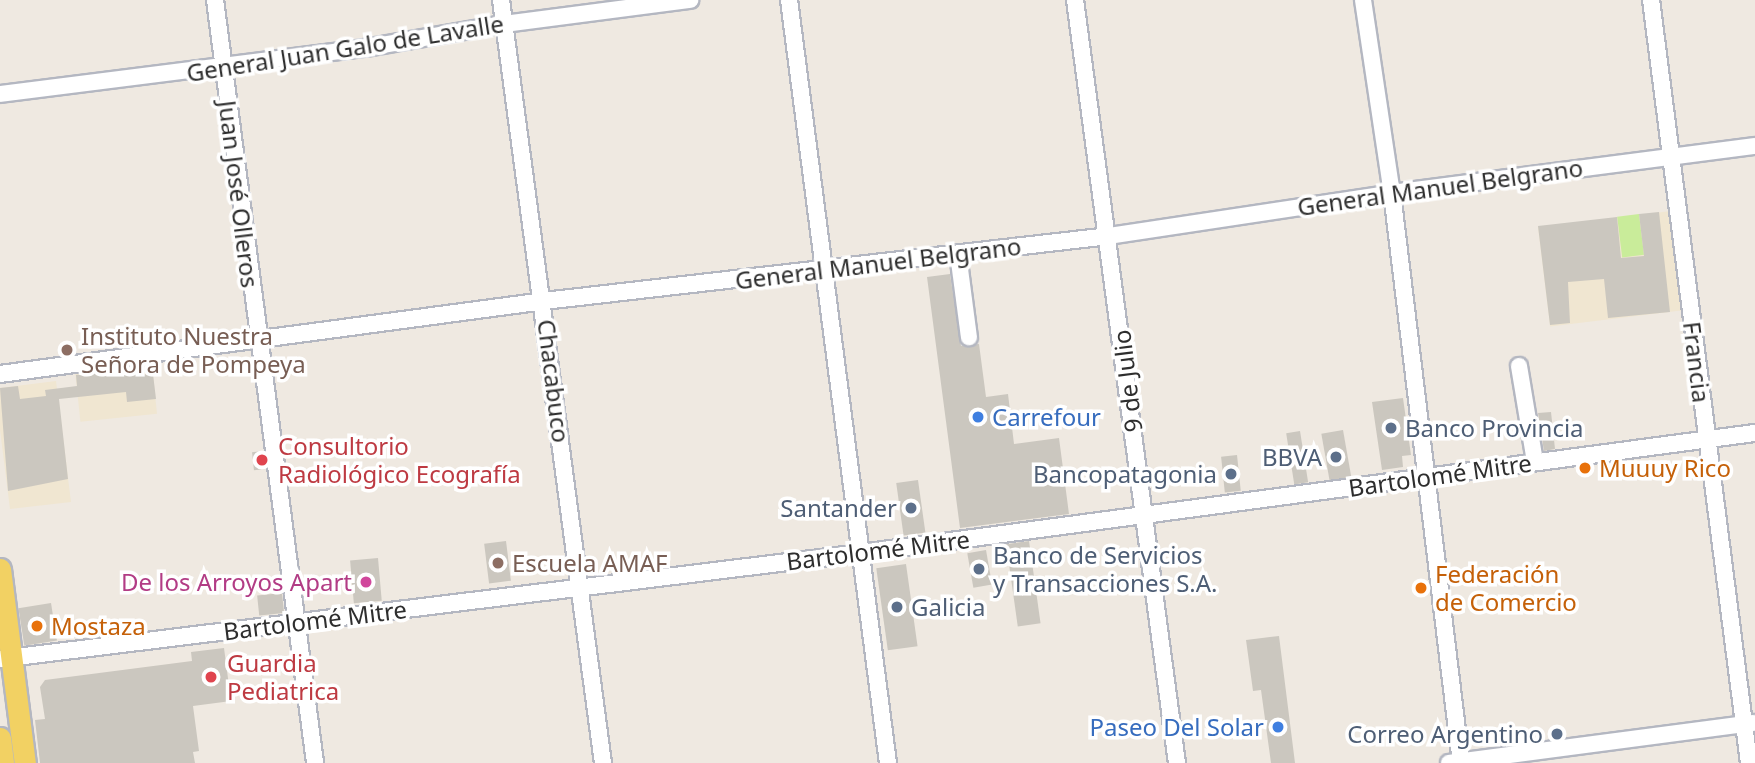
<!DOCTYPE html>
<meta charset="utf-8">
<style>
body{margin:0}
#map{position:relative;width:1755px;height:763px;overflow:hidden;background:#efe9e1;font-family:"Noto Sans",sans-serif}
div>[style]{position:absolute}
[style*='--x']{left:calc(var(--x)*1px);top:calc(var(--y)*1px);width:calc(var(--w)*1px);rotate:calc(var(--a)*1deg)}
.education>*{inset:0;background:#f0e6d1;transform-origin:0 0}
.pitch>*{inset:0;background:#c9ec9a;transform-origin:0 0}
.building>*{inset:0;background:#cbc7bf;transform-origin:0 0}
.roads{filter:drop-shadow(2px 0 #b4b7c1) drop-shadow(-2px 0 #b4b7c1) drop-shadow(0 2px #b4b7c1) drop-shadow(0 -2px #b4b7c1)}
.minor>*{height:16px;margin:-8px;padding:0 8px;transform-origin:8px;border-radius:8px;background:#fff}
.major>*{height:21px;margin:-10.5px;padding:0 10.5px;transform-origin:10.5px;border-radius:10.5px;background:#f2d163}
.dots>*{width:19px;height:19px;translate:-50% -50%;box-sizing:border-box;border:4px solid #fff;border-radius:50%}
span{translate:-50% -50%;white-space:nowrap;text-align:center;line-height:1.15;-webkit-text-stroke:7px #fff;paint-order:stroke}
.street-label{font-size:24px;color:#2e2e2e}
.education-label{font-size:24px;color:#785e54}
.left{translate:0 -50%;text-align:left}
.shop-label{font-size:24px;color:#366cbe}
.right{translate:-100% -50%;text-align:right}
.service-label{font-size:24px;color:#4e5e75}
.health-label{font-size:24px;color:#be3a42}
.food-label{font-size:24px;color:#c56008}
.hotel-label{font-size:24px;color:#b23c85}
</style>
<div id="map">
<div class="education">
<div style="left:1671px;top:211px;width:100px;height:134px;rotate:83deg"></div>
<div style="left:152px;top:366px;width:48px;height:77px;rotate:84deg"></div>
<div style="clip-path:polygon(56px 381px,71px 502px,10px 509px,0 430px,0 388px)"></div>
</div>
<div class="pitch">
<div style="left:1639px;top:214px;width:41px;height:22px;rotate:83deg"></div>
</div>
<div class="building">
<div style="clip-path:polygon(1659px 212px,1670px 312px,1608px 318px,1604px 279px,1568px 282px,1570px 323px,1550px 325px,1538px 226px,1617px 217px,1621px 258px,1644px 256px,1639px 214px)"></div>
<div style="clip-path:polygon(950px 274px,961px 346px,979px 344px,986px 397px,1008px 394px,1014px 444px,1059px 438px,1069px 514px,960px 528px,927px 277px)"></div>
<div style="clip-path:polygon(136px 369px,136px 375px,153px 374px,156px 399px,127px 402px,126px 392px,59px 399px,68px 479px,8px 491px,0 388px,18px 386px,20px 399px,46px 396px,45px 390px,77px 386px,76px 375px)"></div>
<div style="clip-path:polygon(1403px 398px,1411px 455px,1402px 456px,1403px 467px,1382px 470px,1372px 402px)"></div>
<div style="clip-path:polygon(1551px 412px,1555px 449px,1544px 451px,1538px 413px)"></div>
<div style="left:1343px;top:430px;width:48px;height:22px;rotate:80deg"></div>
<div style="left:1300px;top:431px;width:52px;height:14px;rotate:81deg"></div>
<div style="left:264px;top:451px;width:18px;height:12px;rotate:84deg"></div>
<div style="left:1237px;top:455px;width:36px;height:16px;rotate:84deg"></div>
<div style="left:918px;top:480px;width:53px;height:22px;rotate:82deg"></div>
<div style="left:506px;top:541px;width:40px;height:22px;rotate:83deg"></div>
<div style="left:1029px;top:541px;width:83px;height:23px;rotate:82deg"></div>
<div style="left:986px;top:550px;width:35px;height:19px;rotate:80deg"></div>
<div style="left:378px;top:558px;width:43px;height:28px;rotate:85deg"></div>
<div style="left:906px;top:564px;width:83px;height:30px;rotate:82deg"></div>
<div style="left:282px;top:593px;width:20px;height:25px;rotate:84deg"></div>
<div style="left:51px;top:603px;width:38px;height:33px;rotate:81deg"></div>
<div style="clip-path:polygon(1279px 636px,1295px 763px,1271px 763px,1261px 690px,1253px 691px,1246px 640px)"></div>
<div style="clip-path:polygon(224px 648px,231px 701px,193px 706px,199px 751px,193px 752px,195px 763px,40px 763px,35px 720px,45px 719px,40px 687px,45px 680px,192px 661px,191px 652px)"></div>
</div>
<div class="roads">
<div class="minor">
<div style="--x:215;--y:0;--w:770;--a:82.53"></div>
<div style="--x:501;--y:0;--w:770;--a:82.39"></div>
<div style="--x:789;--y:0;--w:769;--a:82.61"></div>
<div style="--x:1075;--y:0;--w:770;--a:82.39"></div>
<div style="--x:1363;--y:0;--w:195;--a:81.5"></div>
<div style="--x:1392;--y:193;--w:574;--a:83.1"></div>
<div style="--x:1651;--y:0;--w:769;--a:82.68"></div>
<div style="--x:0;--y:94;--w:368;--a:-7.2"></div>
<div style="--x:365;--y:48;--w:141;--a:-9.8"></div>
<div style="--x:504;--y:24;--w:188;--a:-7.4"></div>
<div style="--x:958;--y:254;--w:84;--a:82.5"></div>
<div style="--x:1519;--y:366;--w:97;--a:80.5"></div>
<div style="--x:0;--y:374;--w:549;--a:-7.64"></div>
<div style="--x:544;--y:301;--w:569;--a:-6.56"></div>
<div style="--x:1109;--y:236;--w:286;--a:-8.6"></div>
<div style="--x:1392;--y:193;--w:366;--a:-7.4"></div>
<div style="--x:0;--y:659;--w:868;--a:-7.02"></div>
<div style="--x:861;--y:553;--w:902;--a:-7.65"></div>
<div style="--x:1449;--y:763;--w:307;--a:-7.5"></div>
</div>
<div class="major">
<div style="--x:0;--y:569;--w:196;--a:82.7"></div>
<div style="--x:0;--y:738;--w:25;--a:83"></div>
</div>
</div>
<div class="dots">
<div style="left:67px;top:350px;background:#8d6e63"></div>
<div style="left:978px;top:417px;background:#3f7fe0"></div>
<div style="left:1391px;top:428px;background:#5c6f8a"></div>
<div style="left:1336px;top:457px;background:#5c6f8a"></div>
<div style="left:262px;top:460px;background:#e0444e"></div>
<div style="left:1585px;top:468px;background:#e8710a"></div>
<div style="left:1231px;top:474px;background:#5c6f8a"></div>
<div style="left:911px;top:508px;background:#5c6f8a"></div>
<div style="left:498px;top:563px;background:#8d6e63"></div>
<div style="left:979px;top:569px;background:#5c6f8a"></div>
<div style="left:366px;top:582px;background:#d1479c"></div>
<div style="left:1421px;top:588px;background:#e8710a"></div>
<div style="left:897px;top:607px;background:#5c6f8a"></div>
<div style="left:37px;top:626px;background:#e8710a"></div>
<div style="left:211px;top:677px;background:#e0444e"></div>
<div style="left:1278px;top:727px;background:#3f7fe0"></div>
<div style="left:1557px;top:734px;background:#5c6f8a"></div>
</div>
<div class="street-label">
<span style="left:345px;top:48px;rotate:-9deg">General Juan Galo de Lavalle</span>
<span style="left:1440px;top:187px;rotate:-8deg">General Manuel Belgrano</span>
<span style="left:239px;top:194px;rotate:83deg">Juan José Olleros</span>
<span style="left:878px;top:263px;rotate:-7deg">General Manuel Belgrano</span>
<span style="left:1697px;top:362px;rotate:83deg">Francia</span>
<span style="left:554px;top:381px;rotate:83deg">Chacabuco</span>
<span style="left:1127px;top:381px;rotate:-97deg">9 de Julio</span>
<span style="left:1440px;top:475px;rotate:-8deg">Bartolomé Mitre</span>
<span style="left:878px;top:550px;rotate:-7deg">Bartolomé Mitre</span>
<span style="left:315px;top:620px;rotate:-7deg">Bartolomé Mitre</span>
</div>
<div class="education-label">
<span class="left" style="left:81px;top:350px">Instituto Nuestra<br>Señora de Pompeya</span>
<span class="left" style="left:512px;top:563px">Escuela AMAF</span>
</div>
<div class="shop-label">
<span class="left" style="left:992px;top:417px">Carrefour</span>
<span class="right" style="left:1264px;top:727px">Paseo Del Solar</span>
</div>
<div class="service-label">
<span class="left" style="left:1405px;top:428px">Banco Provincia</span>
<span class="right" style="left:1322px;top:457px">BBVA</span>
<span class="right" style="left:1217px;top:474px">Bancopatagonia</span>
<span class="right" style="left:897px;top:508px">Santander</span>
<span class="left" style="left:993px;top:569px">Banco de Servicios<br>y Transacciones S.A.</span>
<span class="left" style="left:911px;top:607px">Galicia</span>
<span class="right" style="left:1543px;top:734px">Correo Argentino</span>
</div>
<div class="health-label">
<span class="left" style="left:278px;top:460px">Consultorio<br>Radiológico Ecografía</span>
<span class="left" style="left:227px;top:677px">Guardia<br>Pediatrica</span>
</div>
<div class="food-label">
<span class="left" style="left:1599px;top:468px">Muuuy Rico</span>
<span class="left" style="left:1435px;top:588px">Federación<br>de Comercio</span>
<span class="left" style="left:51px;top:626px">Mostaza</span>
</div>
<div class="hotel-label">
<span class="right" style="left:352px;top:582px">De los Arroyos Apart</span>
</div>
</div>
